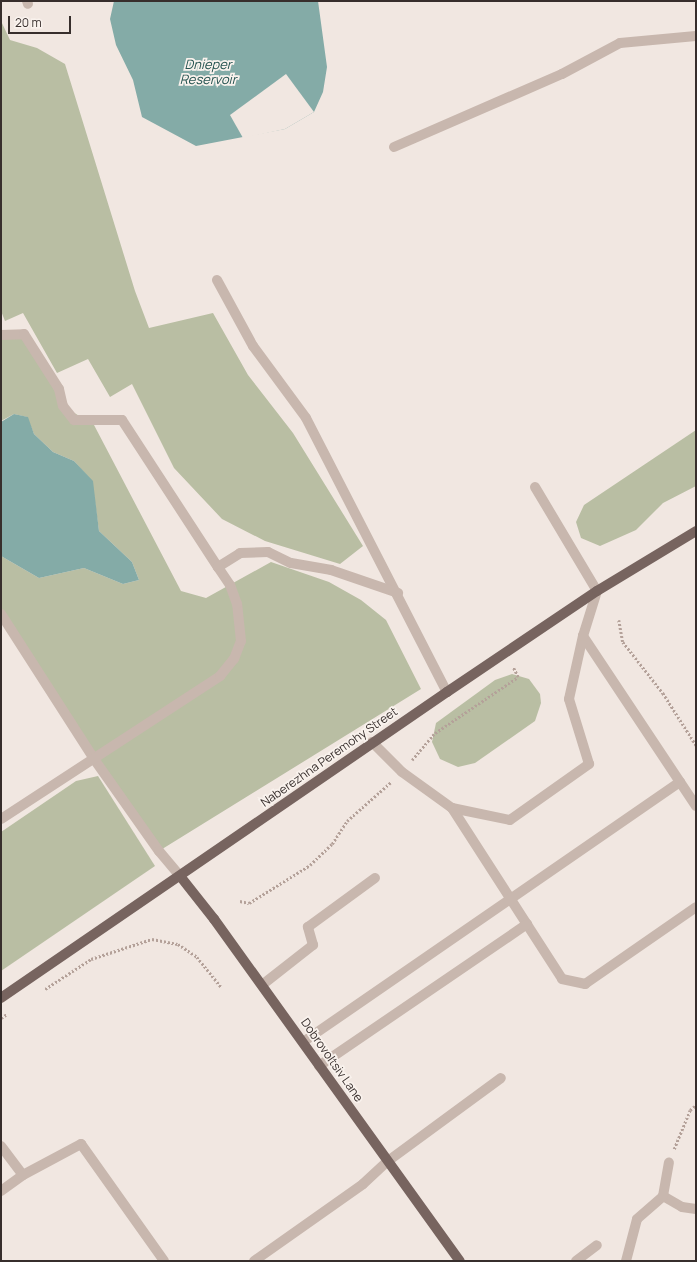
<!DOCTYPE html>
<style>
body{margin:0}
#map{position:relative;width:697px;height:1262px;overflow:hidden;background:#f1e7e1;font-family:Manrope,sans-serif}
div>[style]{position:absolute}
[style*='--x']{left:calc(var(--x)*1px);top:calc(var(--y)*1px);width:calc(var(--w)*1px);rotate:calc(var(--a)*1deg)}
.green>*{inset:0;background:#b9bea3}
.water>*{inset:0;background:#84aba7}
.pier>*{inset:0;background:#f1e7e1}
.path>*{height:2.5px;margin-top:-1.25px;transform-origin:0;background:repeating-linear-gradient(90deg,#b4a199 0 2px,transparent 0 4px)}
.minor>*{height:10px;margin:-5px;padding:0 5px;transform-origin:5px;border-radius:5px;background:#c8b7ae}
.major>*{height:10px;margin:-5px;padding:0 5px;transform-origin:5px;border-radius:5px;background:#77645f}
span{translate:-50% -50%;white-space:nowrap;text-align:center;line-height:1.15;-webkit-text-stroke:3.5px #f9f2ed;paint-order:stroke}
.street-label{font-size:12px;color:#372e2c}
.water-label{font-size:13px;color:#265451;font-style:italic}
.frame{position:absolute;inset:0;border:2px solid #372e2c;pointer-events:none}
.scale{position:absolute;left:8px;top:16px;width:63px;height:18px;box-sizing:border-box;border:2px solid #372e2c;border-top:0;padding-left:5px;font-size:12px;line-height:14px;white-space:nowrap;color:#372e2c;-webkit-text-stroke:3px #f9f2ed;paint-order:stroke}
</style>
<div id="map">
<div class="green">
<div style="clip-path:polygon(1px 21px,10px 40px,37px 48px,65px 64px,135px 291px,149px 328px,213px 313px,248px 375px,293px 433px,363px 546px,340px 564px,265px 541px,222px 519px,174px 468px,132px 384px,110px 397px,88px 359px,57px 373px,23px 313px,5px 321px,1px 311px)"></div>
<div style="clip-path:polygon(24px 334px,63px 406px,94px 425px,181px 591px,206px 598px,271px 562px,329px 582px,361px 600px,386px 620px,421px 689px,159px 851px,1px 615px,1px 556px,39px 578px,84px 568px,123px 584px,139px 580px,132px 562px,99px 531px,92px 481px,74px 461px,53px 452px,34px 434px,27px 417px,14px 414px,1px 421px,1px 335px)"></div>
<div style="clip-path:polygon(696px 430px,696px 486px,663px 503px,636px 530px,600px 546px,581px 538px,576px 522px,584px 505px)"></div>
<div style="clip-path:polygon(512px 674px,529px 679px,540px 694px,541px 703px,535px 721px,475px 763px,458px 767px,440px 759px,432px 742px,436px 723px,495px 680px)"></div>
<div style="clip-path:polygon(98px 776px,155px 866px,1px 971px,1px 832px,76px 781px)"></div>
</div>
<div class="water">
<div style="clip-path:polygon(114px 1px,318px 1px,327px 67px,323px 92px,314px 112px,285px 129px,196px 146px,142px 117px,133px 80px,116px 45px,110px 19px)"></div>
<div style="clip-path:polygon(14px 414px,28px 417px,34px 434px,53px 452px,74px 461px,93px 481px,99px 531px,132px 562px,139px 580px,123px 584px,84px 568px,39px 578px,1px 556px,1px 422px)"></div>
</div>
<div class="pier">
<div style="clip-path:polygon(286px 74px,314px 112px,285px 129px,243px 138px,230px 115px)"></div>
</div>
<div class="path">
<div style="--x:619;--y:620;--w:22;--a:80"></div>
<div style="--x:623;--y:642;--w:65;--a:51.9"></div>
<div style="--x:663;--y:693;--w:62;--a:57.6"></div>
<div style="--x:412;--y:760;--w:35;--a:-50"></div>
<div style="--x:435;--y:733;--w:100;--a:-34"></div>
<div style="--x:518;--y:677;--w:11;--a:-117"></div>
<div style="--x:240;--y:901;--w:9;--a:13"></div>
<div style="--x:249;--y:903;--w:72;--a:-31.9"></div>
<div style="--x:310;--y:865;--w:30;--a:-44"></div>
<div style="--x:332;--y:844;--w:27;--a:-57"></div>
<div style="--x:347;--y:821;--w:59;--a:-41.6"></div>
<div style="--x:45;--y:989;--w:55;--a:-33.1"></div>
<div style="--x:91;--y:959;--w:64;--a:-18.2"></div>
<div style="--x:152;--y:939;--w:26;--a:11"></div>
<div style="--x:178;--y:944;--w:23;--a:34"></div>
<div style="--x:197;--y:957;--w:38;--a:51"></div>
<div style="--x:1;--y:1018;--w:7;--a:-34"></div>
<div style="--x:674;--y:1149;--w:42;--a:-67.7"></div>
<div style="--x:690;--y:1110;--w:8;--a:-40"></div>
</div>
<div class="minor">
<div style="--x:27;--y:1;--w:3;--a:72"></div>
<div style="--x:394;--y:147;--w:183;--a:-23.5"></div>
<div style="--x:562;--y:74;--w:66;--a:-28.1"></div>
<div style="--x:620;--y:43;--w:76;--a:-5.3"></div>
<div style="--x:217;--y:280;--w:75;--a:61.4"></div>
<div style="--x:253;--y:346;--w:89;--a:53.6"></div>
<div style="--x:306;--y:418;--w:308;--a:62.8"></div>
<div style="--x:1;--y:335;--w:23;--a:-2"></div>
<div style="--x:24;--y:334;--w:65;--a:57.5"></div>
<div style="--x:59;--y:389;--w:17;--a:77"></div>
<div style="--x:63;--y:406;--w:18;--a:52"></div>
<div style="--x:74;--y:420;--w:48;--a:0"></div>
<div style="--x:122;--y:420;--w:176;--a:56.9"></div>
<div style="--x:218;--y:567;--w:26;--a:-32"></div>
<div style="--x:240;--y:553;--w:28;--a:-2"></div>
<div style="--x:268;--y:552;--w:25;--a:26"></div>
<div style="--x:291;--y:563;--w:41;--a:9.9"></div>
<div style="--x:331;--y:570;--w:71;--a:18.9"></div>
<div style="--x:1;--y:614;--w:172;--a:57.3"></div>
<div style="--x:94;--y:759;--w:113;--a:54.8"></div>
<div style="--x:159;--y:851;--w:33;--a:50"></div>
<div style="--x:583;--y:636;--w:204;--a:56.4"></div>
<div style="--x:372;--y:742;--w:42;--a:45"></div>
<div style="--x:402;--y:772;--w:62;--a:35.8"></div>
<div style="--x:452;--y:808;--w:59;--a:11.7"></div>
<div style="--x:510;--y:820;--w:97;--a:-35.3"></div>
<div style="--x:589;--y:764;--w:68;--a:-107.1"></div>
<div style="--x:569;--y:699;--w:65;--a:-77.5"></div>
<div style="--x:583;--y:636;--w:47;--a:-72.7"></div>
<div style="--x:597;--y:591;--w:121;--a:-120.8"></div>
<div style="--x:452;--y:808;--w:203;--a:57.2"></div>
<div style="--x:562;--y:979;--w:24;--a:12"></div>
<div style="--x:585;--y:984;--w:135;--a:-34.7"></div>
<div style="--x:1;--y:819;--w:262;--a:-33.1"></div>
<div style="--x:220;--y:676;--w:22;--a:-51"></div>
<div style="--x:234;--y:659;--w:19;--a:-69"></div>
<div style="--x:241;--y:641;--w:37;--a:-96"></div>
<div style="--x:237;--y:604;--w:20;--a:-110"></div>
<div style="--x:230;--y:585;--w:22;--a:-124"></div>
<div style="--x:262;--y:985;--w:65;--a:-38.1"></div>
<div style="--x:313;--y:945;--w:19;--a:-106"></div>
<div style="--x:308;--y:927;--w:83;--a:-36.2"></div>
<div style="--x:303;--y:1042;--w:458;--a:-34.6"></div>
<div style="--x:319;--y:1066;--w:252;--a:-34.3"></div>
<div style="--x:1;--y:1146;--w:36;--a:53"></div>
<div style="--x:1;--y:1191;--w:27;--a:-36"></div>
<div style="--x:23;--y:1175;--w:66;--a:-28.1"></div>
<div style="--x:81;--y:1144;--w:143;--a:54.6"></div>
<div style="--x:663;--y:1196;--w:22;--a:30"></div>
<div style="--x:682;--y:1207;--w:14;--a:8"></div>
<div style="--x:254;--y:1261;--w:133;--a:-35.2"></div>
<div style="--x:363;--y:1184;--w:34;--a:-43"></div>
<div style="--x:388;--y:1161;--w:140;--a:-36.3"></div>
<div style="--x:576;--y:1261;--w:26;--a:-37"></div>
<div style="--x:626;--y:1261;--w:43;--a:-75.3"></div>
<div style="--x:637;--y:1219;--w:35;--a:-41"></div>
<div style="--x:663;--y:1196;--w:34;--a:-80"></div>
</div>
<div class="major">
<div style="--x:180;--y:876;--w:55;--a:51.7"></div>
<div style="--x:214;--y:919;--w:421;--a:54.3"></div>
<div style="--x:1;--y:998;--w:541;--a:-34.45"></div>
<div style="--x:447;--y:692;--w:181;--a:-34"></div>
<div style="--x:597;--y:591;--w:116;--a:-31.2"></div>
</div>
<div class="street-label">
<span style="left:329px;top:757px;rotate:-35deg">Naberezhna Peremohy Street</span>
<span style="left:332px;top:1060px;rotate:55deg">Dobrovoltsiv Lane</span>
</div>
<div class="water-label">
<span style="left:208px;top:72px">Dnieper<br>Reservoir</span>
</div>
<div class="frame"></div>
<div class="scale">20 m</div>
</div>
